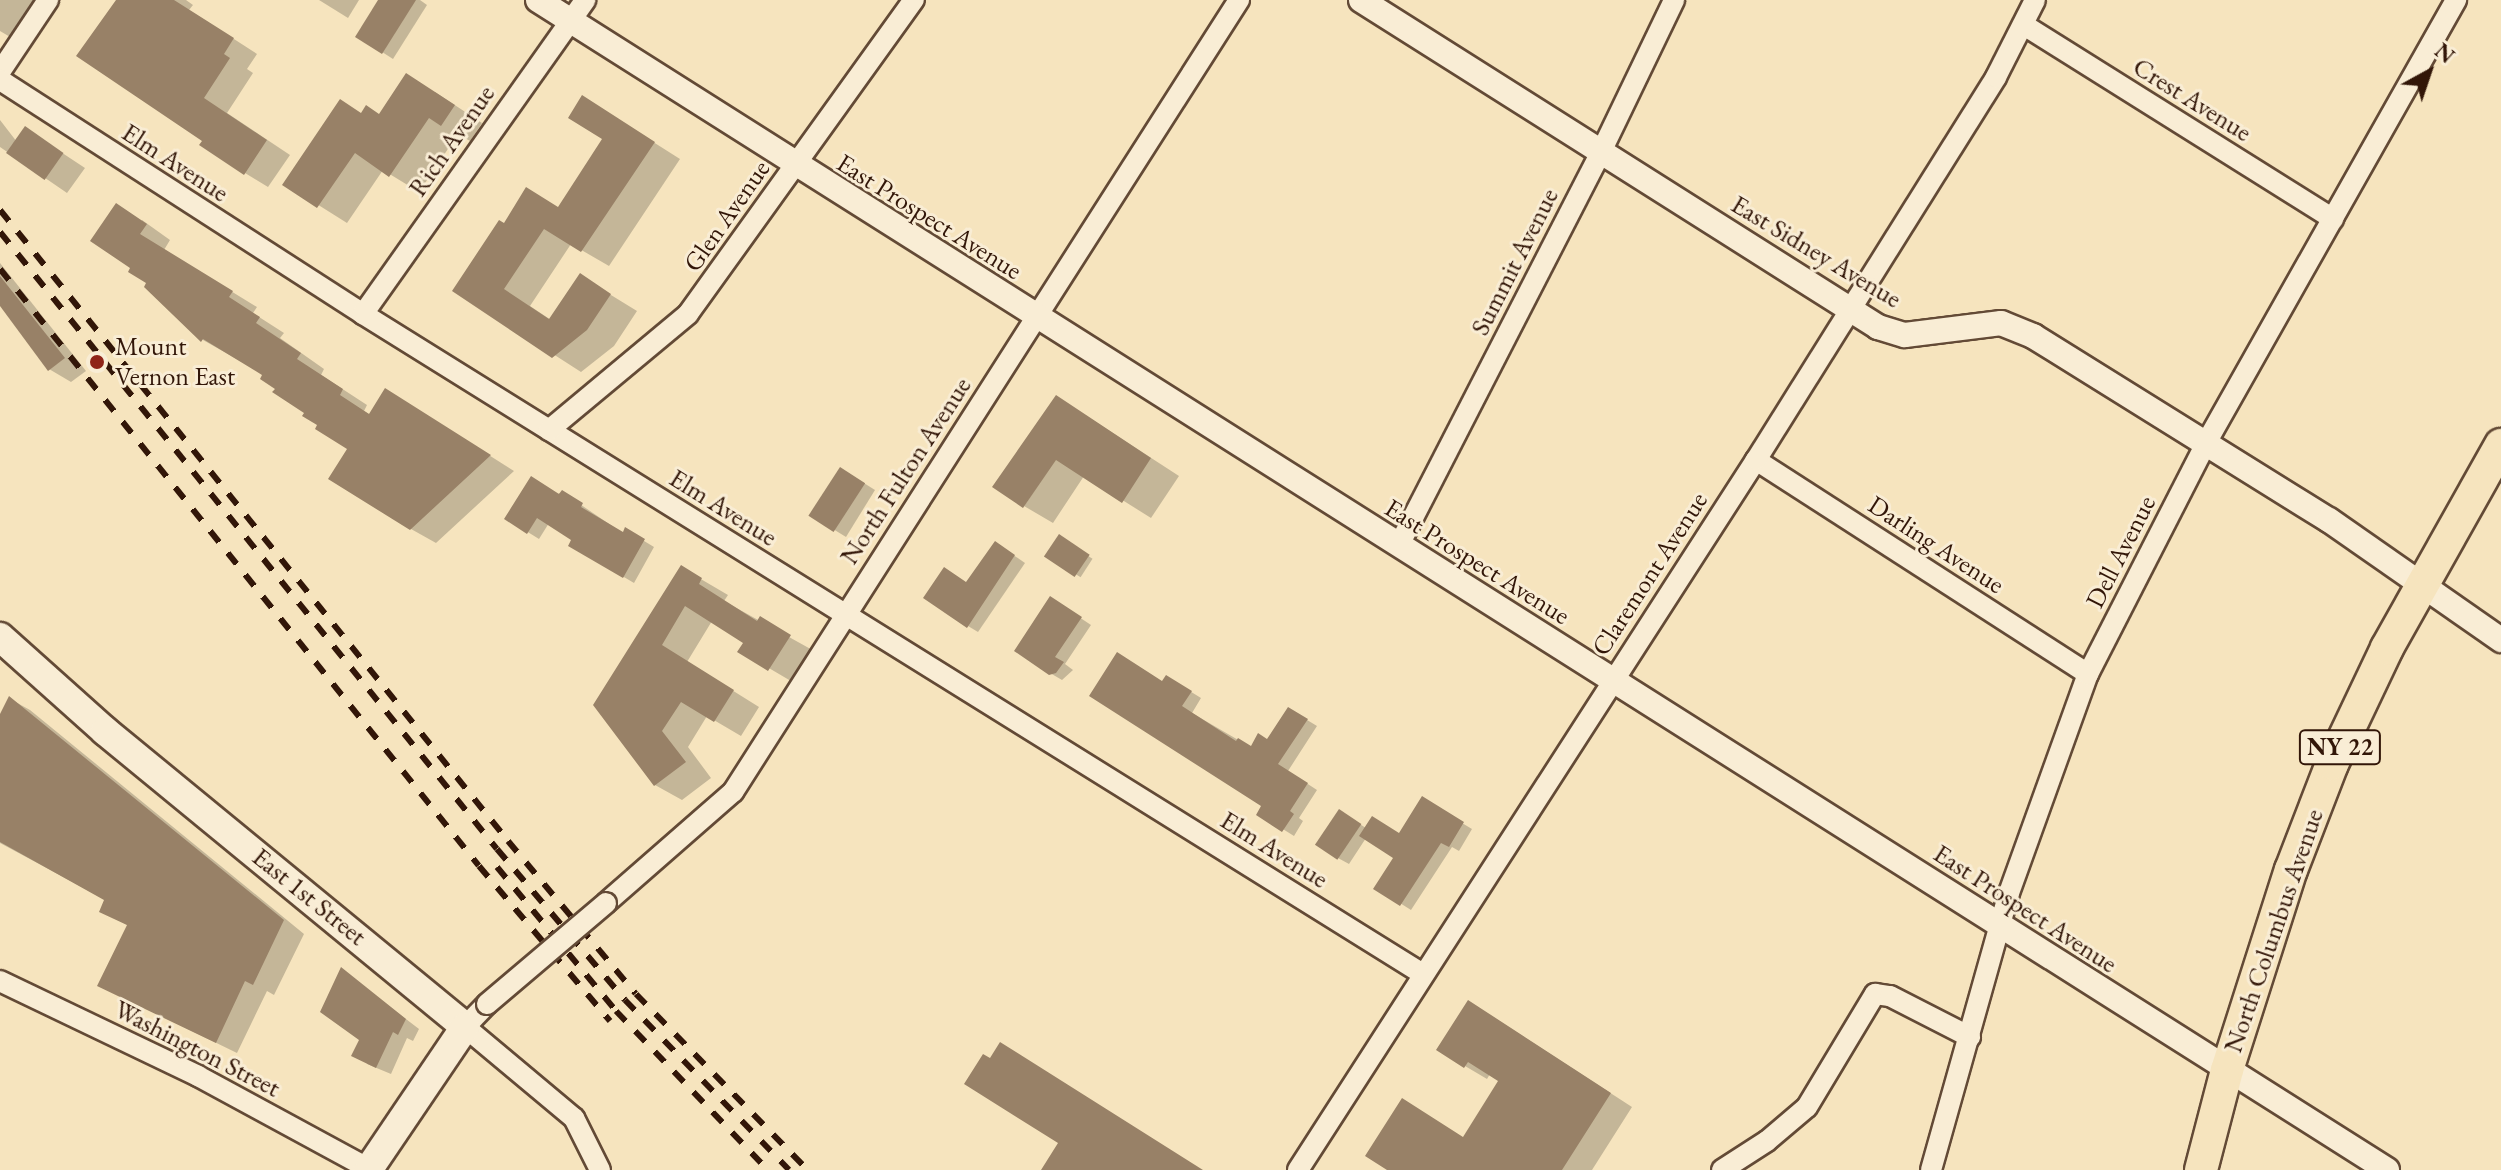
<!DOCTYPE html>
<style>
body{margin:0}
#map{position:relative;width:2501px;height:1170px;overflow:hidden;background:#f6e4be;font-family:"EB Garamond",serif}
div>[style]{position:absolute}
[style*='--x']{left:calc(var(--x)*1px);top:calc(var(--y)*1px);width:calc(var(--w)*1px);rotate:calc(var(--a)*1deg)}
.shadow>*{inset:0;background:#0003;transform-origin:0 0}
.building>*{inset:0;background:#988167;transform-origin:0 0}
.roads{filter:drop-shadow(2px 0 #634a36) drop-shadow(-2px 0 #634a36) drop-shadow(0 2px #634a36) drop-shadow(0 -2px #634a36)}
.minor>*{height:20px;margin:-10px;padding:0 10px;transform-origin:10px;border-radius:10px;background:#f9edd5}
.tertiary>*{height:24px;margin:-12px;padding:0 12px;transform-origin:12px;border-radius:12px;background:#f9edd5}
.secondary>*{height:28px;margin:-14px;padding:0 14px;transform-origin:14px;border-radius:14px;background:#f9edd5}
.primary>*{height:32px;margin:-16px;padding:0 16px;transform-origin:16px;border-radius:16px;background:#f6e4be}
.rail>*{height:6px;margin-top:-3px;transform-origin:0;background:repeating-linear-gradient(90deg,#321608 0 14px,transparent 0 28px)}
.bridges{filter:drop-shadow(2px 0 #634a36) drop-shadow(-2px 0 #634a36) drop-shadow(0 2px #634a36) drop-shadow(0 -2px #634a36)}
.minor-bridge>*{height:20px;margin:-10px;padding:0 10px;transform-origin:10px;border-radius:10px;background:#f9edd5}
.dots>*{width:22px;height:22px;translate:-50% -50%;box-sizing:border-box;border:4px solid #f9edd5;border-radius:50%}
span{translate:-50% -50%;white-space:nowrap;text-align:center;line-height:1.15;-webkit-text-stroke:6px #f9edd5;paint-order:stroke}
.shield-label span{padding:2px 6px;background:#f9edd5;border:2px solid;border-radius:6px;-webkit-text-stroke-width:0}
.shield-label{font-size:24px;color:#321608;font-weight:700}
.street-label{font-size:26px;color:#321608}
.poi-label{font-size:26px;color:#321608}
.left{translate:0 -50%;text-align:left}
.north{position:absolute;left:2389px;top:32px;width:80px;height:80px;-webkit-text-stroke:6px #f9edd5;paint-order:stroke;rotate:40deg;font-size:22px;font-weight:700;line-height:32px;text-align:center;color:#321608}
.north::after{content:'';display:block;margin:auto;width:28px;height:36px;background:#321608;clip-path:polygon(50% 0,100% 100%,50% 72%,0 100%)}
</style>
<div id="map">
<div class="shadow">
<div style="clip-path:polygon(0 0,54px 0,22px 44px,0 31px)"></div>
<div style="clip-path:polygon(118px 0,186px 0,193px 5px,189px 10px,257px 54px,247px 69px,253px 73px,227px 113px,290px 155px,268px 187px,245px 173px,204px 140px)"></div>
<div style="clip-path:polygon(319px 0,359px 0,348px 18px)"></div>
<div style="clip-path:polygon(381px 0,420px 0,427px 5px,393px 59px,357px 36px)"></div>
<div style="clip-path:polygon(435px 92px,482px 123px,470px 141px,458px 134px,419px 192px,383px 170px,347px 223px,285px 184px,362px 115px,380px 115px)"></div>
<div style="clip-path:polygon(609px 114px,680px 159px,609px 266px,571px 244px,530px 306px,551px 320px,580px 276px,637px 311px,614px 346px,581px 372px,455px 291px,505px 225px,560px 209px,604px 139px)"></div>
<div style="clip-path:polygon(0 120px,17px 142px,26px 129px,85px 168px,67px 193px,0 147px)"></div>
<div style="clip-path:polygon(142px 220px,170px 240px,164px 250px,257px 307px,253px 313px,284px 333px,280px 338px,324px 369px,321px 375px,367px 405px,364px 411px,369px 414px,410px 405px,514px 471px,436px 543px,411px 529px,350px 448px,265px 375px,203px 340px,147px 286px,149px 283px,131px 271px)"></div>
<div style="clip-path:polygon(0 263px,86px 371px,71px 382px,49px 369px,0 305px)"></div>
<div style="clip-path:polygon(1085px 415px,1179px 476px,1151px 518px,1084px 476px,1053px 523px,1024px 506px)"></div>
<div style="clip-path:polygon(851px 475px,875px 490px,846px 537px,812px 516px)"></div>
<div style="clip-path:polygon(562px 492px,624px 534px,626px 530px,654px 547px,634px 583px,570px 545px,574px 539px,549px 523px,539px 539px,507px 519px)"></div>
<div style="left:1059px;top:537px;width:40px;height:22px;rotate:33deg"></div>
<div style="clip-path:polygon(1006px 550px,1025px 563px,978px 632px,968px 626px,967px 584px)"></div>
<div style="clip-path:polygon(682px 568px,728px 595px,724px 601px,816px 652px,796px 684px,740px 651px,746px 642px,712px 621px,687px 662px,759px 707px,741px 736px,707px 716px,688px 747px,711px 778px,682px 800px,655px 785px,595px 705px)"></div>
<div style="clip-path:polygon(1061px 605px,1091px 625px,1065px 664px,1073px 670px,1062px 680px,1050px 673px)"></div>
<div style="clip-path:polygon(1167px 677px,1201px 698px,1192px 713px,1252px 748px,1268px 741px,1289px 709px,1317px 726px,1288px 771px,1317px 790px,1299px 818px,1303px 821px,1294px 836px,1259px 814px,1264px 806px,1091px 695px,1163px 683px)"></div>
<div style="clip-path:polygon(10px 699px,30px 710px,304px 934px,274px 995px,267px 991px,237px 1053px,120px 996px,129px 926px,101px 911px,106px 900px,0 843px,0 719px)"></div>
<div style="clip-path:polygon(1422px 799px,1472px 829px,1459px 851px,1452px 847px,1411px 910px,1376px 888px,1395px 858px,1366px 838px,1349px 864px,1338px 858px,1350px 818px,1366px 828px,1400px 836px)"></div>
<div style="clip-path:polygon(342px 970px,419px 1029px,413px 1041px,407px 1038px,391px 1074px,367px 1064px)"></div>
<div style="clip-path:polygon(1490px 1015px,1632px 1107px,1592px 1170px,1391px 1170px,1464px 1138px,1501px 1081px,1490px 1074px,1487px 1079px,1465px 1066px)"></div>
</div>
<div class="building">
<div style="clip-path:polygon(116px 0,174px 0,234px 38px,224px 54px,230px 58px,204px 98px,267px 140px,244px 175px,199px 145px,202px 141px,76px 56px)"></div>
<div style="clip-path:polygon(378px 0,416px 0,382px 54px,355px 37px)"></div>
<div style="clip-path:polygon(406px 73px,455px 105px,441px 126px,429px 118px,389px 177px,355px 153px,317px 208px,282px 185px,340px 99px,361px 113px,366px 105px,379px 114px)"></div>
<div style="clip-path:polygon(582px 95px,655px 142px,581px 252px,544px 229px,504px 289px,549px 319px,580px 273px,611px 294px,587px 330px,552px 358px,452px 291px,499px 220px,504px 223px,526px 187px,558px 207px,602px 139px,568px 118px)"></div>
<div style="left:25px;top:126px;width:47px;height:33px;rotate:35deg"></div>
<div style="clip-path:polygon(116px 203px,147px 224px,140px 234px,233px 291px,229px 297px,260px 317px,256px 323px,301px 353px,297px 359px,343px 389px,340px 395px,369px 414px,385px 388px,491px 455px,410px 530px,328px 479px,347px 449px,315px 429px,317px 425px,302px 416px,304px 413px,272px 392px,275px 389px,260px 379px,262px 375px,203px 339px,201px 342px,144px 287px,146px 283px,128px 272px,130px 268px,90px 241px)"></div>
<div style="clip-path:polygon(0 276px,65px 358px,48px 371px,0 306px)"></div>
<div style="clip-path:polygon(1056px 395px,1151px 458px,1122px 503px,1056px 460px,1023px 508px,992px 487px)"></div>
<div style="left:840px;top:467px;width:30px;height:58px;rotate:33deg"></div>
<div style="clip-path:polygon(531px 476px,559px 494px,562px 490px,583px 503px,581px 507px,623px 532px,625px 527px,645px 539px,623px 578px,568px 546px,571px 540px,537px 518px,527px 534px,504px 519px)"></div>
<div style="left:1059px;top:534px;width:37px;height:27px;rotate:34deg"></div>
<div style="clip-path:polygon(995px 541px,1015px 555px,967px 628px,923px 598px,944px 567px,966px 582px)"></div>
<div style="clip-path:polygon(681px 565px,702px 578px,699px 584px,757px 621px,760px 616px,791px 635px,768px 671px,737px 652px,743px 643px,685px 606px,662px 645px,734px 690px,714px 722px,681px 702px,662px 731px,686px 762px,654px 786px,593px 705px)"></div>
<div style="clip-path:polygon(1050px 596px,1082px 617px,1055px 657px,1064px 662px,1056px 673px,1049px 675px,1014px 651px)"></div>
<div style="clip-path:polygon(1117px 652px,1162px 681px,1166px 675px,1192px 691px,1182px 706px,1236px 741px,1238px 738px,1251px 746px,1258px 733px,1267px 739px,1288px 707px,1308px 719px,1278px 764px,1308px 783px,1290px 811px,1294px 814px,1282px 832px,1256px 815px,1261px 806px,1089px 696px)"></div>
<div style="clip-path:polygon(9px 696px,284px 920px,253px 985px,245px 981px,216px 1043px,97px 986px,127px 925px,99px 912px,104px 900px,0 842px,0 714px)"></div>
<div style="clip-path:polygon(1422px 796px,1464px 822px,1449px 847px,1441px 843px,1400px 906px,1373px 889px,1393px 858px,1359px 836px,1372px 816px,1399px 833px)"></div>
<div style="left:1339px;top:809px;width:27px;height:43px;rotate:34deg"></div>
<div style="clip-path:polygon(341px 967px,406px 1019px,398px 1035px,393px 1032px,376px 1068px,351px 1056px,359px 1040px,320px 1012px)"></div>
<div style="clip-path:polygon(1468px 1000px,1611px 1093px,1562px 1170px,1387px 1170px,1365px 1156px,1402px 1098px,1463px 1137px,1498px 1081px,1468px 1062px,1464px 1068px,1436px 1050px)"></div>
<div style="clip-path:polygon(1000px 1042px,1203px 1170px,1041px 1170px,1058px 1143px,964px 1084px,983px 1054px,990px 1058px)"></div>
</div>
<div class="roads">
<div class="minor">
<div style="--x:2024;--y:25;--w:365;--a:32.1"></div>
<div style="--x:0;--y:72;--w:87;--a:-56.3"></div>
<div style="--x:0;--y:80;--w:432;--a:32.8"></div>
<div style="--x:363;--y:314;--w:1249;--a:31.91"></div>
<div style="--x:363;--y:314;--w:385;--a:-54.7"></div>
<div style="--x:549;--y:430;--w:181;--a:-39.8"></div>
<div style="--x:688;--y:314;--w:387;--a:-54.3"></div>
<div style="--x:1756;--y:460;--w:395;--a:32.8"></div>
<div style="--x:1399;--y:545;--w:442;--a:-62.8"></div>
<div style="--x:1601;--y:152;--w:169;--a:-64.3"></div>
<div style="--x:606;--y:903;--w:169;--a:-41.2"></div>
<div style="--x:733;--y:792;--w:940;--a:-57.43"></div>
<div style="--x:0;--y:981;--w:220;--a:25.6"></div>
<div style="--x:198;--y:1076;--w:195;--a:28.5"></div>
<div style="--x:487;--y:1004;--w:32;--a:134"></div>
<div style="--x:465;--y:1027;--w:142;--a:39.9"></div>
<div style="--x:574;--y:1118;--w:58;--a:63.4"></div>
<div style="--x:1298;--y:1170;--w:845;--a:-57.18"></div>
<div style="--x:1756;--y:460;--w:452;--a:-57.9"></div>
<div style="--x:1996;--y:77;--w:86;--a:-63.1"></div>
<div style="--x:1722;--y:1170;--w:54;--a:-32.8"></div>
<div style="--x:1767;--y:1141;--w:52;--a:-40.4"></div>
<div style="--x:1807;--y:1107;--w:132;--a:-59"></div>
<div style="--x:1875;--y:994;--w:15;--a:8"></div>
<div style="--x:1890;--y:996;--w:90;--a:27.1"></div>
<div style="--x:1931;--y:1170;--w:288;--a:-74.3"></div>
<div style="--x:2009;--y:893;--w:233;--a:-70.2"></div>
<div style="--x:2088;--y:674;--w:259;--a:-62.9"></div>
<div style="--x:2206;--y:443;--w:509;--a:-60.56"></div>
</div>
<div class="tertiary">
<div style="--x:538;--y:0;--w:2188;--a:32.32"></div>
<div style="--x:1361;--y:0;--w:612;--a:32.31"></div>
<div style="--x:1878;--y:327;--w:28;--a:17"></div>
<div style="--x:1905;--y:335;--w:97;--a:-7.1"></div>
<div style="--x:2001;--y:323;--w:35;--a:22"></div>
<div style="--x:2033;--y:336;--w:349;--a:31.9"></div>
<div style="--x:2329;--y:520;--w:210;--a:34.9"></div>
</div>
<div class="secondary">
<div style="--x:0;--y:637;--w:141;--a:41.8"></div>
<div style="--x:105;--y:731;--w:466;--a:39.4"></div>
<div style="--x:465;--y:1027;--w:173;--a:124.1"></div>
</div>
<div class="primary">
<div style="--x:2201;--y:1170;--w:103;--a:-75.4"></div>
<div style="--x:2227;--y:1070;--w:210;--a:-72.3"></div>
<div style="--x:2291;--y:870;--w:114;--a:-68.9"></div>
<div style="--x:2332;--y:764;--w:128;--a:-64.6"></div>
<div style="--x:2387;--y:648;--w:233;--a:-60.7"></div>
</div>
</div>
<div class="rail">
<div style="--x:0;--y:210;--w:810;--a:51.16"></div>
<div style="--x:508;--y:841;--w:199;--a:50.1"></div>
<div style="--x:636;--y:994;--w:246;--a:45.7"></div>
<div style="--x:0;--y:232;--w:792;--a:51.15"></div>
<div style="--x:497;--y:849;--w:198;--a:49.7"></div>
<div style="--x:625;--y:1000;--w:236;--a:46"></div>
<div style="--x:0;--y:269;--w:765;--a:51.26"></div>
<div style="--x:479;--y:866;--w:203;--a:49.8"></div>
<div style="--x:497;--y:867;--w:187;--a:50.4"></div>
<div style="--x:616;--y:1011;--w:220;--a:46.3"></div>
</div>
<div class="bridges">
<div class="minor-bridge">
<div style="--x:487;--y:1004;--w:156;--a:-40.3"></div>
</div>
</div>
<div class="dots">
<div style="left:97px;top:362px;background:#8f2418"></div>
</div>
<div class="shield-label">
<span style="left:2340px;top:747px">NY 22</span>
</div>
<div class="street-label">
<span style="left:2192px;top:100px;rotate:32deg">Crest Avenue</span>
<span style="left:452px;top:141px;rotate:-55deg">Rich Avenue</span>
<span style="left:175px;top:163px;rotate:33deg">Elm Avenue</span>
<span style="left:727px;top:216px;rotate:-55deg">Glen Avenue</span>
<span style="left:929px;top:217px;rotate:32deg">East Prospect Avenue</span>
<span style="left:1816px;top:252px;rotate:31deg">East Sidney Avenue</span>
<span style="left:1515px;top:262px;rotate:-63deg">Summit Avenue</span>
<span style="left:906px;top:471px;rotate:-57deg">North Fulton Avenue</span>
<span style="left:723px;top:508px;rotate:32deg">Elm Avenue</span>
<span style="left:1936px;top:545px;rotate:33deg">Darling Avenue</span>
<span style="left:2121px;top:552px;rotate:-63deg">Dell Avenue</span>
<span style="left:1477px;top:562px;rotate:32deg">East Prospect Avenue</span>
<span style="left:1650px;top:574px;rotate:-57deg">Claremont Avenue</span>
<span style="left:1274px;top:850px;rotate:32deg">Elm Avenue</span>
<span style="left:309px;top:897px;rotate:39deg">East 1st Street</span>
<span style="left:2025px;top:909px;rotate:33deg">East Prospect Avenue</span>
<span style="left:2274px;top:931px;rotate:-71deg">North Columbus Avenue</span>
<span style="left:197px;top:1049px;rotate:27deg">Washington Street</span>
</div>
<div class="poi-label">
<span class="left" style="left:115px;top:362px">Mount<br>Vernon East</span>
</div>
<div class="north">N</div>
</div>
